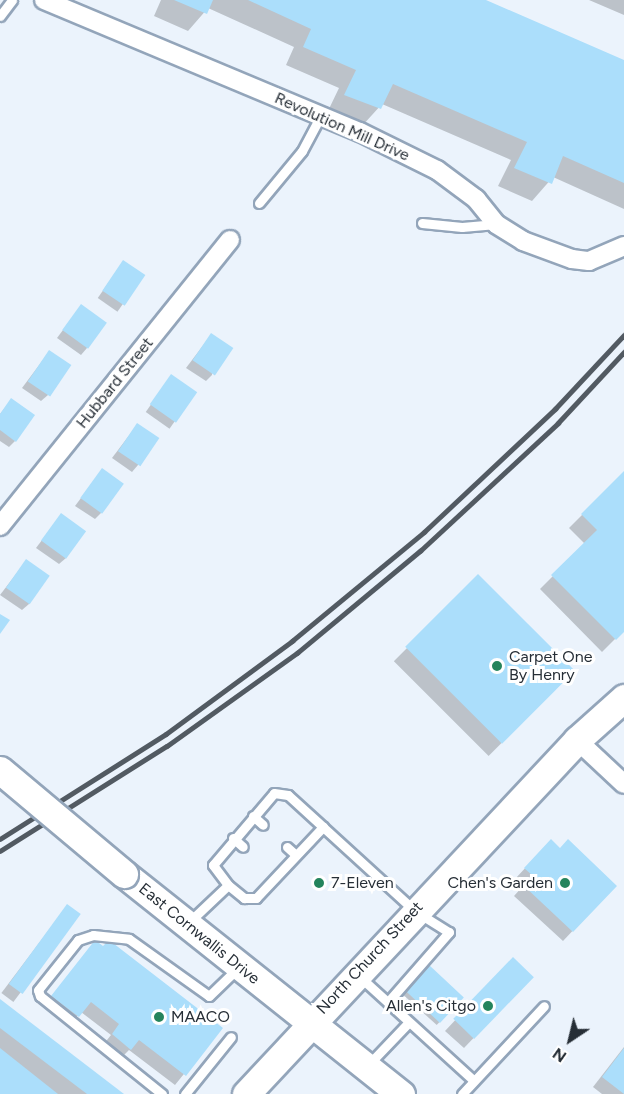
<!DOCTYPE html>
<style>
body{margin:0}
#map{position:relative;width:624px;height:1094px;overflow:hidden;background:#ebf3fc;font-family:Figtree,sans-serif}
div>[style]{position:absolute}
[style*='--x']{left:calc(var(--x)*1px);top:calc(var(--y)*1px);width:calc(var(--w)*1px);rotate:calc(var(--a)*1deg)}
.shadow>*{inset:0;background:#0003;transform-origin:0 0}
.building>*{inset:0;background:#abdefb;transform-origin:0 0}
.roads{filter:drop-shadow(2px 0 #93a5ba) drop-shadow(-2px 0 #93a5ba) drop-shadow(0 2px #93a5ba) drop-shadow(0 -2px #93a5ba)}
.service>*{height:9px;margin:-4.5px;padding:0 4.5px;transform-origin:4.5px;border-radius:4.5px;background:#fff}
.minor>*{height:18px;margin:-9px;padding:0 9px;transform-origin:9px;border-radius:9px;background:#fff}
.secondary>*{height:27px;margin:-13.5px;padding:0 13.5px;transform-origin:13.5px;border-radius:13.5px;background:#fff}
.rail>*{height:4.5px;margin:-2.25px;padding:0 2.25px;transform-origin:2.25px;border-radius:2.25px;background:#525a62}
.bridges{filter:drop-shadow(2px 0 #93a5ba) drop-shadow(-2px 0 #93a5ba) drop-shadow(0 2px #93a5ba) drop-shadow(0 -2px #93a5ba)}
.secondary-bridge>*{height:27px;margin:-13.5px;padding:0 13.5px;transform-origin:13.5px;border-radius:13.5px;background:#fff}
.dots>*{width:16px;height:16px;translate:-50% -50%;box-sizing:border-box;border:3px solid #fff;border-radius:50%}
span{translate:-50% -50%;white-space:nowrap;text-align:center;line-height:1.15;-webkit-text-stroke:6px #fff;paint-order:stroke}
.street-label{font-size:16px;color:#262e36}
.poi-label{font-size:16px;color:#262e36}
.left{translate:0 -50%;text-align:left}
.right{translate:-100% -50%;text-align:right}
.north{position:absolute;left:540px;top:1010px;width:60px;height:60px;-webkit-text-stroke:4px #fff;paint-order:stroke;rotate:215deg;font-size:16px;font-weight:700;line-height:24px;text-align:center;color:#262e36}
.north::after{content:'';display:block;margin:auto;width:21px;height:27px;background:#262e36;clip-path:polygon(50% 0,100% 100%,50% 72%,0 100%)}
</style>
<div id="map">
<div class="shadow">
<div style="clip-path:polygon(161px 0,484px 0,624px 61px,624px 209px,553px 177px,532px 201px,498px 186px,511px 160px,382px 104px,362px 126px,327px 113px,339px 88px,286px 65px,294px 47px,208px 8px,188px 31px,154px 16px)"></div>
<div style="clip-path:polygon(589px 0,624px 0,624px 15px)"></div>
<div style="left:123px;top:262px;width:24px;height:44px;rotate:35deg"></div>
<div style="clip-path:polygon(81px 306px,87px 348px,81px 355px,57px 338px)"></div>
<div style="clip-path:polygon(211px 335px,212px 375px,206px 381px,186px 368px)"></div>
<div style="clip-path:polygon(49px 352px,48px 395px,41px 401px,22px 388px)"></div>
<div style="left:171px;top:376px;width:29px;height:44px;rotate:35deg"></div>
<div style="clip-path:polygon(11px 400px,15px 441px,9px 447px,0 441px,0 414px)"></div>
<div style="clip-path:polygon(137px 425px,138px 465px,132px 472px,112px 458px)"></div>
<div style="clip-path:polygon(102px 470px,101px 513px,95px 519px,75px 506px)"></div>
<div style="clip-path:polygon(624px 473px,624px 630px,602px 652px,540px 589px,585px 544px,569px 528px)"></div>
<div style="clip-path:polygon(61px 515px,66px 558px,59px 564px,36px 548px)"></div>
<div style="clip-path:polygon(26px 561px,29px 604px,22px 610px,0 595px)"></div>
<div style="left:478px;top:577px;width:134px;height:119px;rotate:45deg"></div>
<div style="clip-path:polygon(559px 850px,615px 886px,563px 941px,514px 896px,523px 886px,515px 879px,541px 851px)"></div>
<div style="left:67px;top:906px;width:15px;height:109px;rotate:37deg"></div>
<div style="clip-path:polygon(95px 942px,221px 1028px,175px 1085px,129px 1050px,120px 1059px,103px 1045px,111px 1035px,81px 1012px,68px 1026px,43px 1007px)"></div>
<div style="left:428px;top:966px;width:46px;height:38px;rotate:42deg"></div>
<div style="clip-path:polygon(503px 969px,532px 977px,464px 1048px,445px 1031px)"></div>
<div style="clip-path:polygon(0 1001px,121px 1094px,0 1094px)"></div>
<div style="clip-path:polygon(624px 1047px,624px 1094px,602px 1094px,593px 1087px)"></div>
</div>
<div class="building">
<div style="clip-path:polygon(174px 0,213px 0,207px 14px)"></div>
<div style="clip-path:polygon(248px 0,486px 0,624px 60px,624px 183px,563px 156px,552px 184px,514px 168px,527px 142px,393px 84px,381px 109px,344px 95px,356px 70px,303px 47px,311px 29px)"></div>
<div style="left:123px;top:260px;width:27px;height:37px;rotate:34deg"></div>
<div style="left:81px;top:304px;width:32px;height:32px;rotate:36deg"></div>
<div style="left:211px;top:333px;width:27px;height:33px;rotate:34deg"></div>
<div style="left:49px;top:350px;width:27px;height:38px;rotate:34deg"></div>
<div style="left:171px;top:374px;width:32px;height:37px;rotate:35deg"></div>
<div style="clip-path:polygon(11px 398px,35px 415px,16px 442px,0 430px,0 414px)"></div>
<div style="left:137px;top:423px;width:27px;height:34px;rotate:34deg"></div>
<div style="left:102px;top:468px;width:27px;height:37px;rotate:36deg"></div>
<div style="clip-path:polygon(624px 471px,624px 632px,616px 640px,551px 575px,597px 530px,581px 514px)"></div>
<div style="left:61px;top:513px;width:31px;height:34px;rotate:36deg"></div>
<div style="left:26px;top:559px;width:29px;height:35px;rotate:35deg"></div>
<div style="left:478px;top:574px;width:137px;height:103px;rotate:45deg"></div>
<div style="clip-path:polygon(0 614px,10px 620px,0 634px)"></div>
<div style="clip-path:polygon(551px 839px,560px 848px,568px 839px,617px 886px,573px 932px,523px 885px,532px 875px,524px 868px)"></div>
<div style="left:67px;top:904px;width:17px;height:99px;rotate:36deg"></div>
<div style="clip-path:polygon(95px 940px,103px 946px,109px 940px,223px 1028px,186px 1076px,139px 1040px,131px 1050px,112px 1034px,119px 1024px,91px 1002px,79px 1017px,51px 996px)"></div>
<div style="left:513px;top:957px;width:29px;height:86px;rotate:44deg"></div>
<div style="left:428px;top:964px;width:49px;height:35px;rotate:43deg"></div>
<div style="clip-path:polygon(0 999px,124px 1094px,87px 1094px,0 1028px)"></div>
<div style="clip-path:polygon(0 1048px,58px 1094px,0 1094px)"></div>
<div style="clip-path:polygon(624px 1048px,624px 1094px,602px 1077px)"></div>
</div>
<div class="roads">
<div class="service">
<div style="--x:0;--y:16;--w:20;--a:-53"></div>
<div style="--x:259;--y:203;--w:67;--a:-50.4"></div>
<div style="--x:302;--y:151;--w:40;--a:-62"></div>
<div style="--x:422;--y:223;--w:40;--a:5.7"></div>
<div style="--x:462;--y:227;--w:34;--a:-5"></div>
<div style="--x:253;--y:816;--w:13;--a:42"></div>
<div style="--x:233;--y:838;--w:13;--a:42"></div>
<div style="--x:287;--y:847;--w:12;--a:42"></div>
<div style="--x:228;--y:885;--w:25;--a:-127"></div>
<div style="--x:213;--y:865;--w:94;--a:-49.7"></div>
<div style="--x:274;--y:793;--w:14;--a:8"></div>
<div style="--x:288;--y:795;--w:47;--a:42.4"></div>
<div style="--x:188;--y:923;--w:55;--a:-43.5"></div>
<div style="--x:228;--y:885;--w:21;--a:39"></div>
<div style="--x:244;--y:898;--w:12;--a:0"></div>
<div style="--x:256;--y:898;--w:98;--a:-46.7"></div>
<div style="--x:323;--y:827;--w:125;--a:42.4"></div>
<div style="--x:415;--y:911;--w:40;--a:32"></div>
<div style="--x:449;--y:932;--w:93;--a:131.1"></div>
<div style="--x:360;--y:977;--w:153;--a:42.3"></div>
<div style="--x:368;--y:1065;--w:59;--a:-46.4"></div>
<div style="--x:162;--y:1094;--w:156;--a:-141.2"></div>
<div style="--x:40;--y:996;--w:6;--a:-108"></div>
<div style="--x:38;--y:990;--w:64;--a:-51.3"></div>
<div style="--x:78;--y:940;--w:16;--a:-18"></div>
<div style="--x:93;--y:935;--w:36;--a:6"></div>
<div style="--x:129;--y:939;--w:98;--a:35.5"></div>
<div style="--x:209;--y:996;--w:42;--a:-44"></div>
<div style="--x:185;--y:1094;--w:73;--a:-51.1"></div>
<div style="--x:462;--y:1094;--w:120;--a:-47"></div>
</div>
<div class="minor">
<div style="--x:44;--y:0;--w:342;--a:22.7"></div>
<div style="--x:360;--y:132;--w:86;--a:26.3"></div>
<div style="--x:437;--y:170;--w:49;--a:36.6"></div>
<div style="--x:476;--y:199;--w:32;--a:51"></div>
<div style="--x:496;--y:224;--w:32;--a:32"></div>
<div style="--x:523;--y:241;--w:52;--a:20.2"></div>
<div style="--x:572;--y:259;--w:17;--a:7"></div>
<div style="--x:589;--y:261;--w:38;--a:-23"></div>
<div style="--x:0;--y:526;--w:367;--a:-51.2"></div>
<div style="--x:577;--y:740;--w:64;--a:43.1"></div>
</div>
<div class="secondary">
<div style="--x:124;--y:874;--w:354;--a:38.5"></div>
<div style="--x:246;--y:1094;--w:485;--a:-46.9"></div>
<div style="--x:577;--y:740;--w:63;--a:-41.8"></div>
</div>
</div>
<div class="rail">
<div style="--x:0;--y:839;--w:196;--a:-32.3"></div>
<div style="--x:166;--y:734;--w:157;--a:-36.4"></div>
<div style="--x:292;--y:641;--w:171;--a:-39.5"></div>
<div style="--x:424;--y:532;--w:180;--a:-43.2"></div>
<div style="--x:555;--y:409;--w:101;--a:-47"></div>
<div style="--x:0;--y:851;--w:197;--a:-32.2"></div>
<div style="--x:167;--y:746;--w:160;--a:-35.6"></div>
<div style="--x:297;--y:653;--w:160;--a:-39.7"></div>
<div style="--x:420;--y:551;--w:188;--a:-42.8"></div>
<div style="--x:558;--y:423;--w:97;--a:-47.1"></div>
</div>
<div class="bridges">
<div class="secondary-bridge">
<div style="--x:0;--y:770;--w:162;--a:40"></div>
</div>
</div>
<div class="dots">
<div style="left:497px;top:666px;background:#24845c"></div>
<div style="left:319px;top:883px;background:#24845c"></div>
<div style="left:565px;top:883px;background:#24845c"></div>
<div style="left:488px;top:1006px;background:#24845c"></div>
<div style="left:159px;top:1017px;background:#24845c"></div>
</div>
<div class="street-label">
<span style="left:342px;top:127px;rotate:24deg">Revolution Mill Drive</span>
<span style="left:115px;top:383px;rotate:-51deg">Hubbard Street</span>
<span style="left:199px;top:934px;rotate:39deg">East Cornwallis Drive</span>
<span style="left:370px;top:958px;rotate:-47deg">North Church Street</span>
</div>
<div class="poi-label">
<span class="left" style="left:509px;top:666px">Carpet One<br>By Henry</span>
<span class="left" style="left:331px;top:883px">7-Eleven</span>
<span class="right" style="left:553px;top:883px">Chen's Garden</span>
<span class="right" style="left:476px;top:1006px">Allen's Citgo</span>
<span class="left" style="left:171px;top:1017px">MAACO</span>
</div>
<div class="north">N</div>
</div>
